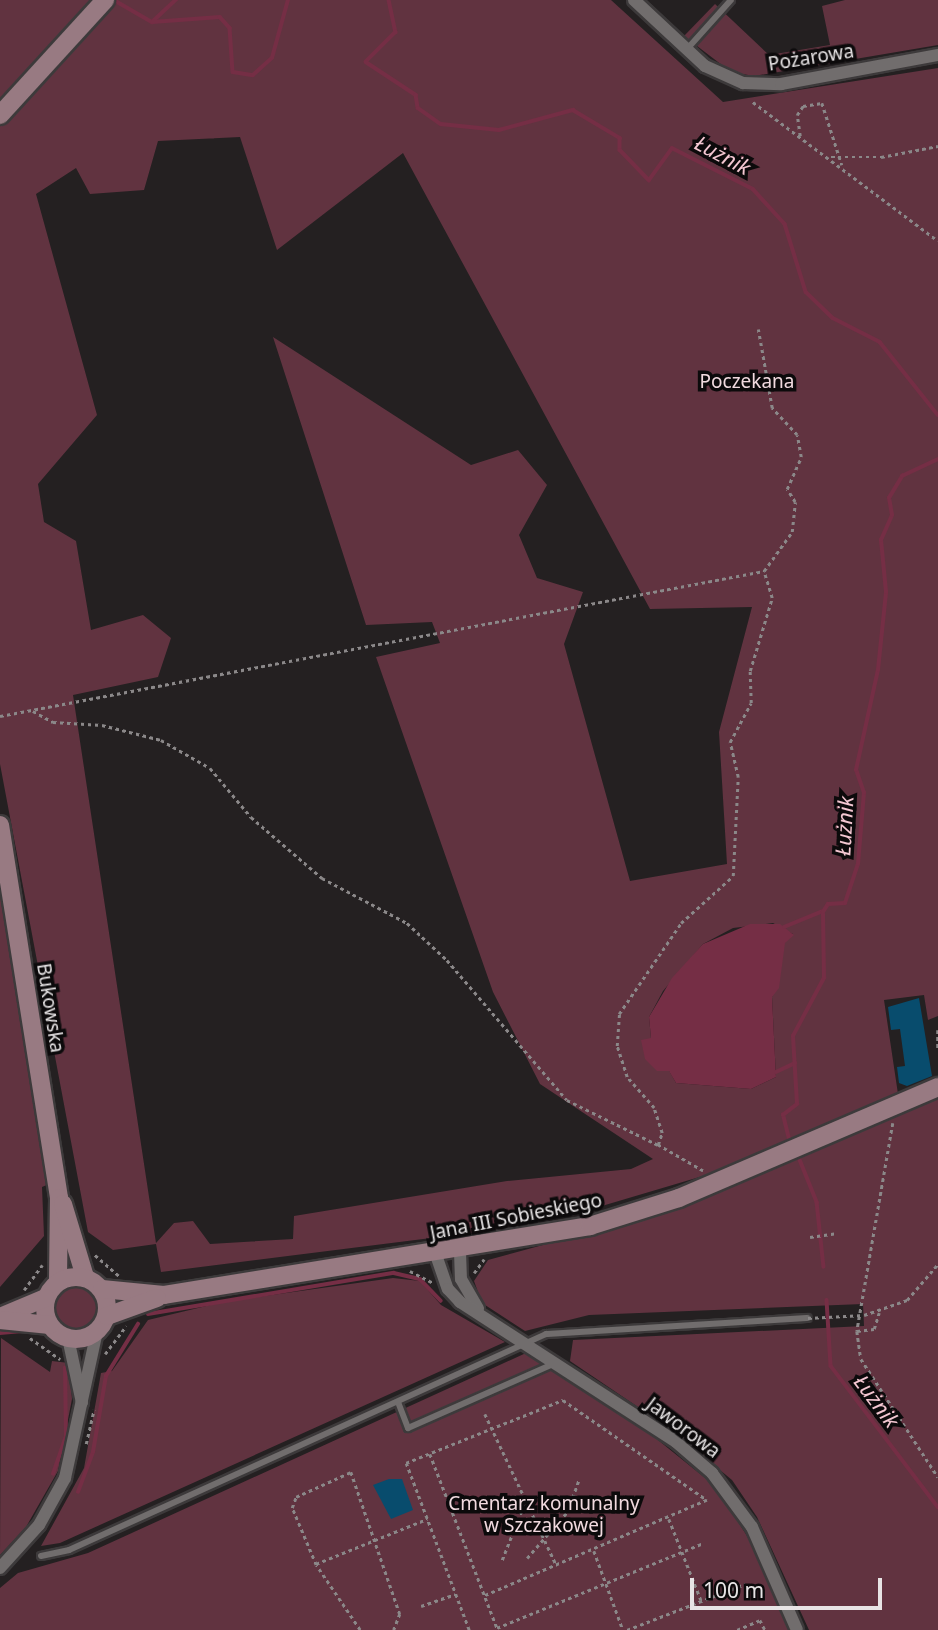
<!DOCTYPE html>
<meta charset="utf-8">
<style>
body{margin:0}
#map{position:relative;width:938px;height:1630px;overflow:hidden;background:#242021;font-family:"Noto Sans",sans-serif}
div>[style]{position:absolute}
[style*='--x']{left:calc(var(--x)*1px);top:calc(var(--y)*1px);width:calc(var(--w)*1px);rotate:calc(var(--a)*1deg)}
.green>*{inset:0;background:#613340}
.round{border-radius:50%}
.water>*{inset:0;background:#752e45}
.stream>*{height:3.5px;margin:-1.75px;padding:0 1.75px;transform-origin:1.75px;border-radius:1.75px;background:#752e45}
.building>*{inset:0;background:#084c6d}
.path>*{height:2.5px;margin-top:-1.25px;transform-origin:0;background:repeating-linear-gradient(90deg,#8b8889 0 3.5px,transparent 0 7px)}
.roads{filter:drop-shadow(2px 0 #3d3a3b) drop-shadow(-2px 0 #3d3a3b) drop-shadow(0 2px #3d3a3b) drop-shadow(0 -2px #3d3a3b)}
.lane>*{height:6px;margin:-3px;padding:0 3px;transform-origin:3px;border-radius:3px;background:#716d6d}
.street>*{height:12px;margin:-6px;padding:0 6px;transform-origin:6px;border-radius:6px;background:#716d6d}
.secondary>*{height:18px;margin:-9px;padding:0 9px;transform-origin:9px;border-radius:9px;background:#987a82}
.secondary>.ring{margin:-9px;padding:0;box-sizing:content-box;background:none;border:18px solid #987a82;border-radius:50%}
.path-bridge>*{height:2.5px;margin-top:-1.25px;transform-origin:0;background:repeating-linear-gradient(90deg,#8b8889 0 3.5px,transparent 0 7px)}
span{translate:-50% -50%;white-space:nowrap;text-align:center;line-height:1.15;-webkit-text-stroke:7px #0c0a0b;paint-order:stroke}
.street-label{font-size:19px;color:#e7e4e5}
.park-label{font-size:19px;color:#f1dadf}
.water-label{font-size:21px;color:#f4c7d2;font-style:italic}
.scale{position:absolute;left:690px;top:1578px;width:192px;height:32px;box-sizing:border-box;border:4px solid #e7e4e5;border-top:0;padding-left:9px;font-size:21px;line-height:24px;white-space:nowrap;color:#e7e4e5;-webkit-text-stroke:5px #0c0a0b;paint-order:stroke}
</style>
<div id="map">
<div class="green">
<div style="clip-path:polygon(0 0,94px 0,0 104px)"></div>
<div style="clip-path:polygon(evenodd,114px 0,611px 0,723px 102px,938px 68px,938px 1016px,928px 1020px,924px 995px,884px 1000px,898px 1094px,713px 1173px,585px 1211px,479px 1232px,161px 1272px,156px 1244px,113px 1250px,88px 1232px,0 764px,0 126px,114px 0,240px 137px,277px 250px,403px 153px,650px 609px,752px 607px,719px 732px,727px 864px,630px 881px,564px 644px,583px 592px,537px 578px,519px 535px,547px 485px,518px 450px,471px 465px,273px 337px,366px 625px,432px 622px,440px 643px,376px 657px,493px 992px,540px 1084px,653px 1159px,631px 1169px,507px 1181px,294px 1216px,293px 1239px,210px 1244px,193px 1221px,174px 1223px,156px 1243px,73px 695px,158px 677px,171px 638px,143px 615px,91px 630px,76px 541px,44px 522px,38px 484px,97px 415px,36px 194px,76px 168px,90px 194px,144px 190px,158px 141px,240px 137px,114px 0,773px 923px,793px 934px,784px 943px,772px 997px,776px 1077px,751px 1089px,676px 1083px,651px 1038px,649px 1017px,663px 991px,703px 944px,733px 928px,773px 923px)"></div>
<div style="clip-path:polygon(845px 0,938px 0,938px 45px,754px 76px,731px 72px,684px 36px,715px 4px,769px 55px,830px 45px,822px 6px)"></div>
<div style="clip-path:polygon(0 881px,49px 1184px,42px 1187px,44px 1236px,0 1287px)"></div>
<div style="clip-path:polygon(938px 1097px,938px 1630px,809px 1630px,757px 1517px,732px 1480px,669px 1428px,570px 1361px,573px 1340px,864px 1326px,863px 1304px,589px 1315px,525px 1331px,482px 1303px,474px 1281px,488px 1260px,664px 1212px)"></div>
<div style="clip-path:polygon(393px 1278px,420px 1281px,441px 1305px,505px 1342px,60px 1543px,41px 1546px,84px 1468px,101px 1373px,112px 1371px,148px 1320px,223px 1302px)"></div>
<div class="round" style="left:52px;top:1285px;width:46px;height:46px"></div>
<div style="clip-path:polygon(1px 1338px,50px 1372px,52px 1361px,69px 1363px,72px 1399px,58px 1471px,26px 1527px,0 1555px)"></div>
<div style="clip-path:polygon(526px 1353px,653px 1436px,715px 1486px,758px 1553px,790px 1630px,0 1630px,0 1588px,18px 1573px,88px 1553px)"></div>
</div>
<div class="water">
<div style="clip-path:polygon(750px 924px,780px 924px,794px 935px,785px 943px,779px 988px,772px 997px,776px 1077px,751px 1089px,676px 1083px,669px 1071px,657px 1071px,645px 1059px,641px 1040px,651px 1038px,649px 1017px,672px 978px,703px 944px)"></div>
</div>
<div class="stream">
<div style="--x:114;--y:0;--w:44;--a:30.1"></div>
<div style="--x:152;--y:22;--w:33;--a:-43"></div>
<div style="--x:389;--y:0;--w:33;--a:78"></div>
<div style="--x:396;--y:32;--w:42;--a:135"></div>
<div style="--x:366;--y:62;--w:60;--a:33.4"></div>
<div style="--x:416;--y:95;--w:13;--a:81"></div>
<div style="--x:418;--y:108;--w:28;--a:35"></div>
<div style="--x:441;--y:124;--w:58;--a:5.9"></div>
<div style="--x:499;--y:130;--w:77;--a:-15.1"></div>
<div style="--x:573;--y:110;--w:55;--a:30.8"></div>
<div style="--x:620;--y:138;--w:12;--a:90"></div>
<div style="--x:620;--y:150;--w:42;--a:46"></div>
<div style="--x:649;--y:180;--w:39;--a:-54"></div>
<div style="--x:672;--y:148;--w:91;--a:26.8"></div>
<div style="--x:753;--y:189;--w:47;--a:47.6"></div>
<div style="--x:785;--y:224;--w:71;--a:72.8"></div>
<div style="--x:806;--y:292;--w:37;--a:44"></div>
<div style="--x:833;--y:318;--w:53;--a:27.1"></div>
<div style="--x:880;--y:342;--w:93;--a:51.5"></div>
<div style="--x:152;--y:22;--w:68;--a:-4.2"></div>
<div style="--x:220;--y:17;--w:15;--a:48"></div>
<div style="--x:230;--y:28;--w:44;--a:86.1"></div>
<div style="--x:233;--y:72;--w:20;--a:9"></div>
<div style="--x:253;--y:75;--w:25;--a:-42"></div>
<div style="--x:272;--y:58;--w:60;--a:-74.6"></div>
<div style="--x:784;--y:927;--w:42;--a:-22.3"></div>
<div style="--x:776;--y:1072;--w:21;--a:-25"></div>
<div style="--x:790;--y:1143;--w:29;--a:-104"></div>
<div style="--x:783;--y:1115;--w:18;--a:-38"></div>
<div style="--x:797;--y:1104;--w:68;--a:-93.4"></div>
<div style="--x:793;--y:1036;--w:66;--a:-61.9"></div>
<div style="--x:824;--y:978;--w:66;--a:-90.9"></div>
<div style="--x:823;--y:912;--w:9;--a:-58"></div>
<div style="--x:828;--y:904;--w:17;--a:-3"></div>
<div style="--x:845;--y:903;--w:41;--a:-71.6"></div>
<div style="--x:858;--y:864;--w:71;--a:-85.2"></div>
<div style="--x:864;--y:793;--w:24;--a:-109"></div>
<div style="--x:856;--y:770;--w:102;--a:-77.6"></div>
<div style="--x:878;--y:670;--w:78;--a:-84.1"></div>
<div style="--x:886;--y:592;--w:52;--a:-95.5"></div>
<div style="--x:881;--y:540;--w:27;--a:-66"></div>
<div style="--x:892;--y:515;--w:17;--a:-100"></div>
<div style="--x:889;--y:498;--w:26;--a:-59"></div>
<div style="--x:902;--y:476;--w:40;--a:-25"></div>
<div style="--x:798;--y:1155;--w:51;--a:68"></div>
<div style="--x:817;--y:1202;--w:65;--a:83.9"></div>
<div style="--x:827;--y:1300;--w:66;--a:86.5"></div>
<div style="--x:831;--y:1366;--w:177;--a:52.8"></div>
<div style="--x:148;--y:1314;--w:249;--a:-9.5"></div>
<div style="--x:394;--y:1273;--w:27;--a:13"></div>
<div style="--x:420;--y:1279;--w:30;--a:46"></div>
<div style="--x:0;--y:1333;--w:22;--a:-5"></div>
<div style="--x:53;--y:1474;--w:39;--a:-71"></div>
<div style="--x:66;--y:1437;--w:69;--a:-90.8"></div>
<div style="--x:78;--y:1492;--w:43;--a:-69.4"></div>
<div style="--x:93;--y:1452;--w:77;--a:-80.3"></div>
<div style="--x:106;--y:1376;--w:61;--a:-58.4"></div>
</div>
<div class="building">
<div style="clip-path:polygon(919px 998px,932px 1076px,907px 1086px,899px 1083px,897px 1067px,905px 1066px,900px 1029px,891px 1030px,888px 1007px)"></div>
<div style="clip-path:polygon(389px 1479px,402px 1479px,413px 1510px,391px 1519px,373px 1485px)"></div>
</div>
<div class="path">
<div style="--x:753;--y:102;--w:231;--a:36.9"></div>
<div style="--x:800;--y:136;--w:21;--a:-98"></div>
<div style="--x:797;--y:115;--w:11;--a:-56"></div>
<div style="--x:803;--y:106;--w:19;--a:-9"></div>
<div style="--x:822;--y:103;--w:65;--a:72.1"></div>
<div style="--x:831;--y:157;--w:50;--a:0"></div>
<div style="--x:881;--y:157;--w:58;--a:-10.9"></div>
<div style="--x:33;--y:711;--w:23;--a:29"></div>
<div style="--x:53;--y:722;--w:49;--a:3.5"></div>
<div style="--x:102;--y:725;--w:61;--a:14.3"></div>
<div style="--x:161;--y:740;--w:56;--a:29.7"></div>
<div style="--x:210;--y:768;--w:64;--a:50.1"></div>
<div style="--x:251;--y:817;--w:94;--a:40.7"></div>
<div style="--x:322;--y:878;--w:96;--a:27.9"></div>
<div style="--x:407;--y:923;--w:54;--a:42.8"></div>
<div style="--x:447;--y:960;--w:184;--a:49.4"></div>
<div style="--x:567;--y:1100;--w:102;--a:26.3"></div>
<div style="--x:0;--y:716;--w:778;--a:-10.75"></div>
<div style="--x:938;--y:1030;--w:19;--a:90"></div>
<div style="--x:893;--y:1123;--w:211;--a:99.8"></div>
<div style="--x:857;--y:1331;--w:28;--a:82"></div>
<div style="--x:861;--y:1359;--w:141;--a:56.9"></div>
<div style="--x:703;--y:1171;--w:52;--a:-150"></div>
<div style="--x:658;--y:1145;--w:13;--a:-72"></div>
<div style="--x:662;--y:1133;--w:26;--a:-108"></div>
<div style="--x:654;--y:1108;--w:41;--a:-131.1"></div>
<div style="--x:627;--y:1077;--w:33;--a:-108"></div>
<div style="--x:617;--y:1046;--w:32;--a:-86"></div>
<div style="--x:619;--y:1014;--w:110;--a:-55.7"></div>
<div style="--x:681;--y:923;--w:70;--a:-42.1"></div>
<div style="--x:733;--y:876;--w:99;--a:-87.1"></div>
<div style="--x:738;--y:777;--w:36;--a:-103"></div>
<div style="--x:730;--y:742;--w:44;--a:-61.7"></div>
<div style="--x:751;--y:703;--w:32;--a:-92"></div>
<div style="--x:750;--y:671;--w:76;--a:-73.2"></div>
<div style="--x:772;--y:598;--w:28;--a:-107"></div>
<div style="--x:764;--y:571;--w:48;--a:-54.3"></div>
<div style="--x:792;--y:532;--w:30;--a:-84"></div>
<div style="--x:795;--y:502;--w:15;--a:-122"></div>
<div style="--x:787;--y:489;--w:35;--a:-66"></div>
<div style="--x:801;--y:457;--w:22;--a:-100"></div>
<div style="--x:797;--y:435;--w:37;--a:-133"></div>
<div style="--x:772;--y:408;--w:80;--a:-100"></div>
<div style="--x:810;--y:1237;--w:28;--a:-8"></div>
<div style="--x:95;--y:1255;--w:32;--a:41"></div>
<div style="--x:410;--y:1271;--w:25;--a:27"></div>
<div style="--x:474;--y:1273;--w:17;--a:-54"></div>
<div style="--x:24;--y:1290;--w:31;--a:-54"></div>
<div style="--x:864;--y:1315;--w:46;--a:-19.2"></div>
<div style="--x:907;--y:1300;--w:48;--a:-49.3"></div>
<div style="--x:857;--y:1331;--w:17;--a:-7"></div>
<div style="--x:874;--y:1329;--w:17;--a:-73"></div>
<div style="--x:30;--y:1338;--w:37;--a:35"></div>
<div style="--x:105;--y:1354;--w:35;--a:-53"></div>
<div style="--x:485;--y:1414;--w:168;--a:64.7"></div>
<div style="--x:86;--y:1444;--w:35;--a:-77"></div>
<div style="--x:430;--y:1454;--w:189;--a:68.9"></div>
<div style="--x:669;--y:1519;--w:87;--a:68.4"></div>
<div style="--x:594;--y:1551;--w:84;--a:69.8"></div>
<div style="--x:527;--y:1558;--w:62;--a:-48.9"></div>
<div style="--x:568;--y:1511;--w:34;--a:-71"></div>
<div style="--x:502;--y:1560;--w:62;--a:-68.4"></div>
<div style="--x:316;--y:1564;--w:120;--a:-22.1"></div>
<div style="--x:421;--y:1606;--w:36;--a:-19"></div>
<div style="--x:497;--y:1628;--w:221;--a:-22.4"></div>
<div style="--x:360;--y:1630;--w:78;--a:-124.1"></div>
<div style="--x:316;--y:1565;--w:62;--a:-112.8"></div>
<div style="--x:292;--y:1508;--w:12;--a:-70"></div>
<div style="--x:296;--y:1497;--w:60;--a:-24.4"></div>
<div style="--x:351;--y:1472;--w:150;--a:71"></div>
<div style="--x:400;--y:1614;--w:17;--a:111"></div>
<div style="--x:469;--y:1630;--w:178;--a:-110.7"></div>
<div style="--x:406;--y:1463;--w:169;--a:-21.9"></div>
<div style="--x:563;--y:1400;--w:175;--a:34.8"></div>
<div style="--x:707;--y:1500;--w:243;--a:156.7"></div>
<div style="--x:627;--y:1630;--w:127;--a:-21.3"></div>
<div style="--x:737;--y:1630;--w:25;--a:-23"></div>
<div style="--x:760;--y:1620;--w:11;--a:63"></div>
</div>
<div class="roads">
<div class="lane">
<div style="--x:688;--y:48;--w:64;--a:-48.1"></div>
<div style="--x:398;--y:1402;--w:28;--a:69"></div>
<div style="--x:408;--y:1428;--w:158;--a:-23.8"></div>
<div style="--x:41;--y:1556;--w:29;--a:-12"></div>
<div style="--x:69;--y:1550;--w:524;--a:-24.36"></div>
<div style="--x:546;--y:1334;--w:262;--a:-3.5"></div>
</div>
<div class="street">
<div style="--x:634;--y:0;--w:97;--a:42.9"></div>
<div style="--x:705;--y:66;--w:42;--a:24.1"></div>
<div style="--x:743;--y:83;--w:38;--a:2"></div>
<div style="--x:781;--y:84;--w:160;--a:-10.5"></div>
<div style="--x:460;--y:1252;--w:27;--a:88"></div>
<div style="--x:461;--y:1279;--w:34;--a:60"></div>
<div style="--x:436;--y:1255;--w:36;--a:71"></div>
<div style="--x:448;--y:1289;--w:18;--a:47"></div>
<div style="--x:460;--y:1302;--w:257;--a:32.9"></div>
<div style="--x:676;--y:1442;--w:48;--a:40.7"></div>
<div style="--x:712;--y:1473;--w:67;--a:53.5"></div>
<div style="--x:752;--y:1527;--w:112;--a:66.4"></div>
<div style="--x:68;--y:1338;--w:66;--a:77.8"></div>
<div style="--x:0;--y:1568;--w:58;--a:-47.8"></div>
<div style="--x:39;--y:1525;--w:54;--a:-61"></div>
<div style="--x:65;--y:1478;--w:150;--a:-77.7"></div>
</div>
<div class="secondary">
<div style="--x:0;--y:115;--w:156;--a:-47.6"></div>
<div style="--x:0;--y:825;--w:378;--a:81"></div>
<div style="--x:59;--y:1198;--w:83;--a:90.7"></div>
<div style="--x:63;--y:1204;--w:76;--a:73.2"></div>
<div class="ring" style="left:45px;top:1277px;width:44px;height:44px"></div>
<div style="--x:102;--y:1289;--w:62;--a:5.5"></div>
<div style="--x:164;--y:1295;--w:432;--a:-9.2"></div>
<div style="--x:590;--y:1226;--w:93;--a:-17.5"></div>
<div style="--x:679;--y:1198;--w:282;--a:-23.2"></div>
<div style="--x:107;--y:1316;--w:53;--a:-19.8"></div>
<div style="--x:0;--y:1317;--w:49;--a:-22.9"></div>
<div style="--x:0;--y:1320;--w:50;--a:5.7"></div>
</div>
</div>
<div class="path-bridge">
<div style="--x:808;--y:1318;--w:56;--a:-3.1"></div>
</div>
<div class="street-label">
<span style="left:811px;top:58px;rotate:-9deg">Pożarowa</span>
<span style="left:50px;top:1008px;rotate:81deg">Bukowska</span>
<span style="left:516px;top:1217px;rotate:-11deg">Jana III Sobieskiego</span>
<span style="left:683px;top:1428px;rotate:37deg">Jaworowa</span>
</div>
<div class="park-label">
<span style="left:747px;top:382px">Poczekana</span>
<span style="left:544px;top:1515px">Cmentarz komunalny<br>w Szczakowej</span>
</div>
<div class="water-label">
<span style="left:723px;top:155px;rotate:28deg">Łużnik</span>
<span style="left:844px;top:826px;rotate:-87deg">Łużnik</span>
<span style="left:877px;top:1401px;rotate:53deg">Łużnik</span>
</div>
<div class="scale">100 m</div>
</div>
